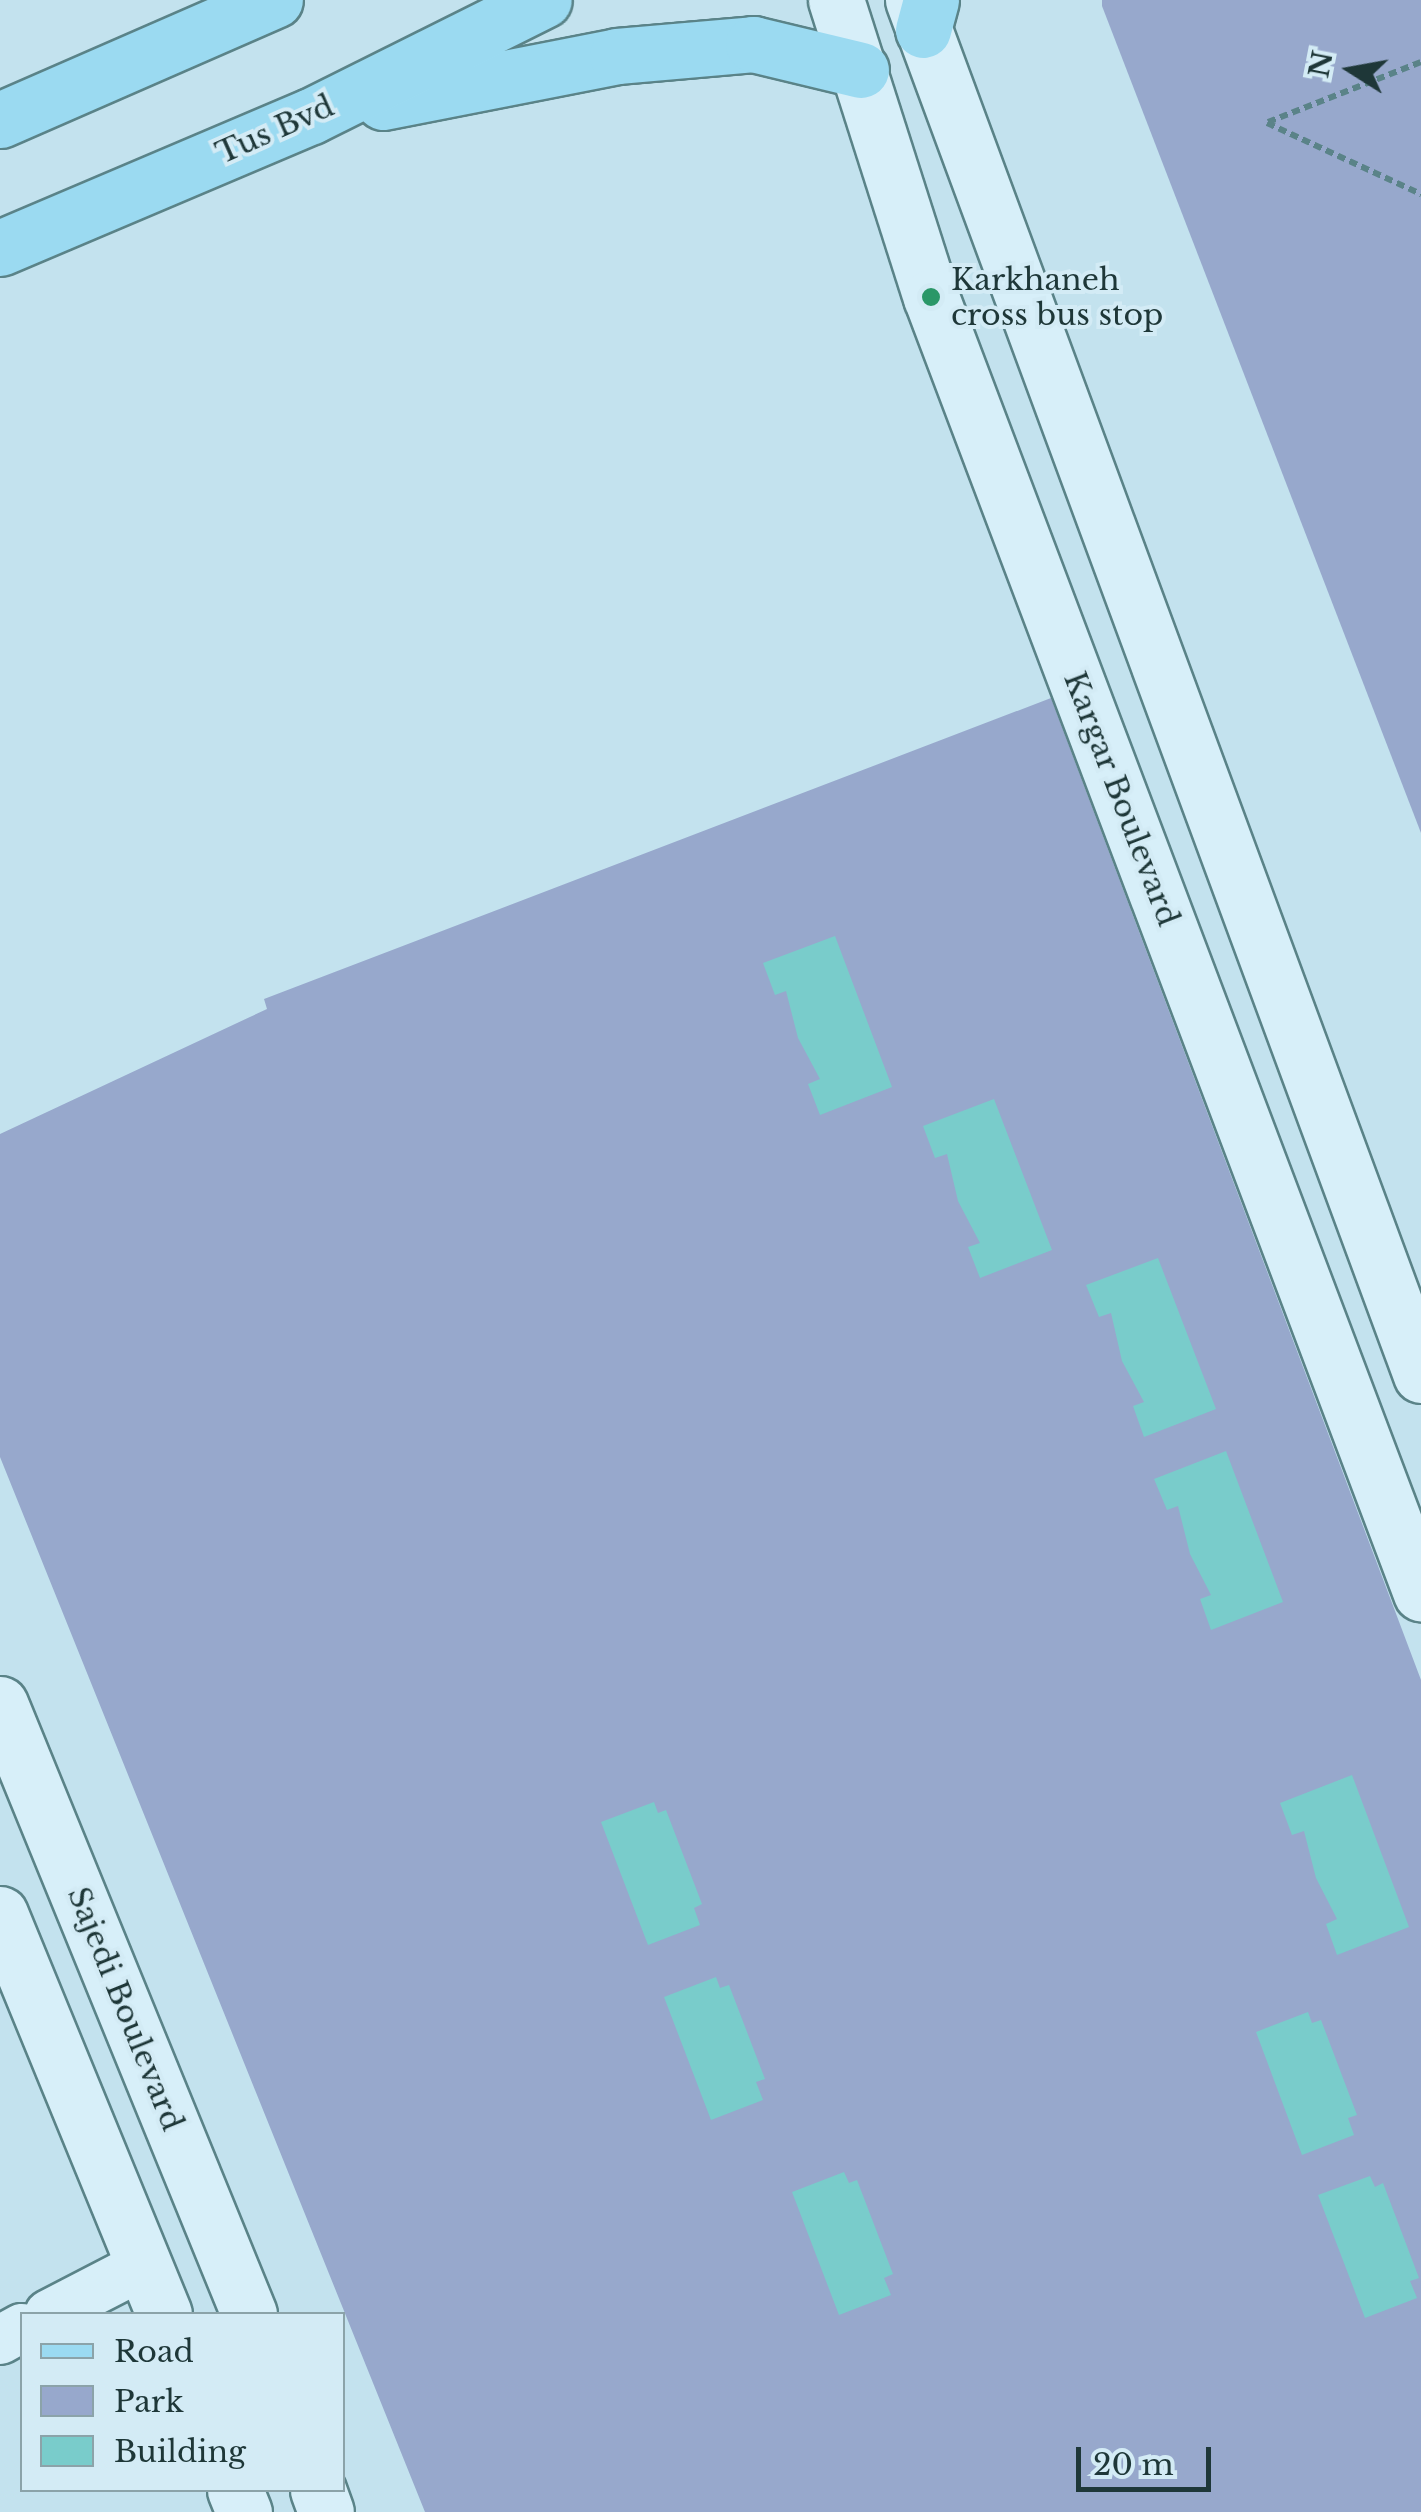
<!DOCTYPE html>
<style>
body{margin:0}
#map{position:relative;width:1421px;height:2512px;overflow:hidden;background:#c3e2ee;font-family:"Libre Baskerville",serif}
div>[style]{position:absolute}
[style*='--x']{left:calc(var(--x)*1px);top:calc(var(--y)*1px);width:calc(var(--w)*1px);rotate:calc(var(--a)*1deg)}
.green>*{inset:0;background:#97a8cc}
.building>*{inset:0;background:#79cccb}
.path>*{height:6px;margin-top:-3px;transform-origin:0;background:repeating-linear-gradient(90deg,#5a8388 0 8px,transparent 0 13px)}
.roads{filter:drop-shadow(2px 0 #5a8388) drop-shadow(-2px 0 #5a8388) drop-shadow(0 2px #5a8388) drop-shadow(0 -2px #5a8388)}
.street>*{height:48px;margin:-24px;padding:0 24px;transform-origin:24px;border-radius:24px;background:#d7eff9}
.secondary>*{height:55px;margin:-27.5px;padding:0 27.5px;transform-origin:27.5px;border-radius:27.5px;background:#d7eff9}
.primary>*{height:55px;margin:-27.5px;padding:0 27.5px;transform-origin:27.5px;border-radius:27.5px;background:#9bdaf1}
.dots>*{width:28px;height:28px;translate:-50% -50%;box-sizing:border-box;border:5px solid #d3ebf5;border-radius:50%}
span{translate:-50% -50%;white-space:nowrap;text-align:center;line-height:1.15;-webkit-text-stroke:8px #d3ebf5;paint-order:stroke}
.street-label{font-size:30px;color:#1e3738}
.poi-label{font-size:30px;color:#1e3738}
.left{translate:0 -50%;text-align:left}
.legend{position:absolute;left:20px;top:2312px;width:325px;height:180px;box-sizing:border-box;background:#d3ebf5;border:2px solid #8ba3a9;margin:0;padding:12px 18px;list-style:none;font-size:30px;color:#1e3738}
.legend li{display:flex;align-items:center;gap:20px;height:50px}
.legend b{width:50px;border:2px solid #8ba3a9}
.north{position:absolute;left:1301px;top:20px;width:100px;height:100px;-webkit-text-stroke:8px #d3ebf5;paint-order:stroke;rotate:281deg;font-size:28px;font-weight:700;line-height:40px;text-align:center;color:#1e3738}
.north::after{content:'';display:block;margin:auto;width:35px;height:45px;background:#1e3738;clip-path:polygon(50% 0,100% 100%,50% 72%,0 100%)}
.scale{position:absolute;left:1076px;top:2447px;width:135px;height:45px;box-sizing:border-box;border:5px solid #1e3738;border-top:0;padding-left:12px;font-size:30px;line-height:35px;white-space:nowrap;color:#1e3738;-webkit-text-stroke:8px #d3ebf5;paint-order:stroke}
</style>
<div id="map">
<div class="green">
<div style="clip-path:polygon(1102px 0,1421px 0,1421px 833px,1102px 6px)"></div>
<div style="clip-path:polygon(1051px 698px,1421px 1680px,1421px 2512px,425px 2512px,0 1457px,0 1134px,267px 1009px,264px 999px)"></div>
</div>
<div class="building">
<div style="clip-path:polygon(835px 936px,892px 1087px,820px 1115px,808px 1084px,820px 1079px,798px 1038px,786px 991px,775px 995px,763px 963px)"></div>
<div style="clip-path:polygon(994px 1099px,1052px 1250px,980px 1278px,968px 1247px,980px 1243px,958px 1201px,947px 1154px,935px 1158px,923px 1126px)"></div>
<div style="clip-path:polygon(1158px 1258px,1216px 1409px,1144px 1437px,1133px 1406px,1144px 1402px,1122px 1361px,1111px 1313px,1099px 1317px,1086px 1285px)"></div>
<div style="clip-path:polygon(1226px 1451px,1283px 1602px,1211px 1630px,1200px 1599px,1211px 1595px,1190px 1554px,1178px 1506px,1167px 1510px,1154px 1479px)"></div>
<div style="clip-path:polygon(1352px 1775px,1409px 1927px,1337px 1955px,1326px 1924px,1337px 1919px,1316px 1878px,1304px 1831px,1292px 1835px,1280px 1803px)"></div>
<div style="clip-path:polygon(654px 1802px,658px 1813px,666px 1810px,702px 1904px,694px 1908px,700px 1925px,648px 1945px,601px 1822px)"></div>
<div style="clip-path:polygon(716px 1977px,720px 1988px,729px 1985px,765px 2079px,756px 2082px,763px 2100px,711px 2120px,664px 1997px)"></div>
<div style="clip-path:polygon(1308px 2012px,1312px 2023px,1321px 2020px,1357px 2115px,1348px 2118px,1354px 2135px,1302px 2155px,1256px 2032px)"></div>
<div style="clip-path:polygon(844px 2172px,849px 2183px,857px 2180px,893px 2274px,884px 2278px,891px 2295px,839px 2315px,792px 2192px)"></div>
<div style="clip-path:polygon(1370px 2176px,1375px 2187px,1383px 2183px,1419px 2278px,1410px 2281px,1417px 2298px,1365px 2318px,1318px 2195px)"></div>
</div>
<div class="path">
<div style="--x:1268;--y:122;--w:164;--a:-21.4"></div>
<div style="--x:1267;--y:123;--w:170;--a:24.8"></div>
</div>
<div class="roads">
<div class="street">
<div style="--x:49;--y:2314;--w:107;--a:-27.3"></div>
<div style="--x:0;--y:2340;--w:25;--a:-29"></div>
</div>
<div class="secondary">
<div style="--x:836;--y:0;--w:312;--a:72.3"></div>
<div style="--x:931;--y:297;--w:1386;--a:69.29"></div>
<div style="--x:913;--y:0;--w:1466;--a:69.72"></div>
<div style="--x:0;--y:1704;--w:659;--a:67.79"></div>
<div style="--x:0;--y:1914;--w:432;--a:67.7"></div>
<div style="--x:235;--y:2490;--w:24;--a:68"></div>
<div style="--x:318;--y:2490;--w:23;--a:70"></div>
</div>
<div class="primary">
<div style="--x:923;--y:30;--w:31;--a:-75"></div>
<div style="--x:383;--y:102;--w:238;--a:-11.1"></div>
<div style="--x:617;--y:56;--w:137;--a:-5"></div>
<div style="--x:753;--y:44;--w:111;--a:13.5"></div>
<div style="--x:0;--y:120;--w:300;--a:-23.6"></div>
<div style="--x:0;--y:248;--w:338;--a:-23"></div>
<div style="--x:311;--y:116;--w:260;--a:-26.5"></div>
</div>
</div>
<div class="dots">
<div style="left:931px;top:297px;background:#2a9768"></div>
</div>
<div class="street-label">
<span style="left:275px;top:130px;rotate:-24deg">Tus Bvd</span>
<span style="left:1121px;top:799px;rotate:69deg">Kargar Boulevard</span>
<span style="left:125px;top:2009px;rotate:68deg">Sajedi Boulevard</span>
</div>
<div class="poi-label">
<span class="left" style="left:951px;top:297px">Karkhaneh<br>cross bus stop</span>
</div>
<ul class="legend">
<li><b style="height:12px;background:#9bdaf1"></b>Road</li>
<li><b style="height:28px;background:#97a8cc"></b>Park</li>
<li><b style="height:28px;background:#79cccb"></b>Building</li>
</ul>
<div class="north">N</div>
<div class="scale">20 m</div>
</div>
